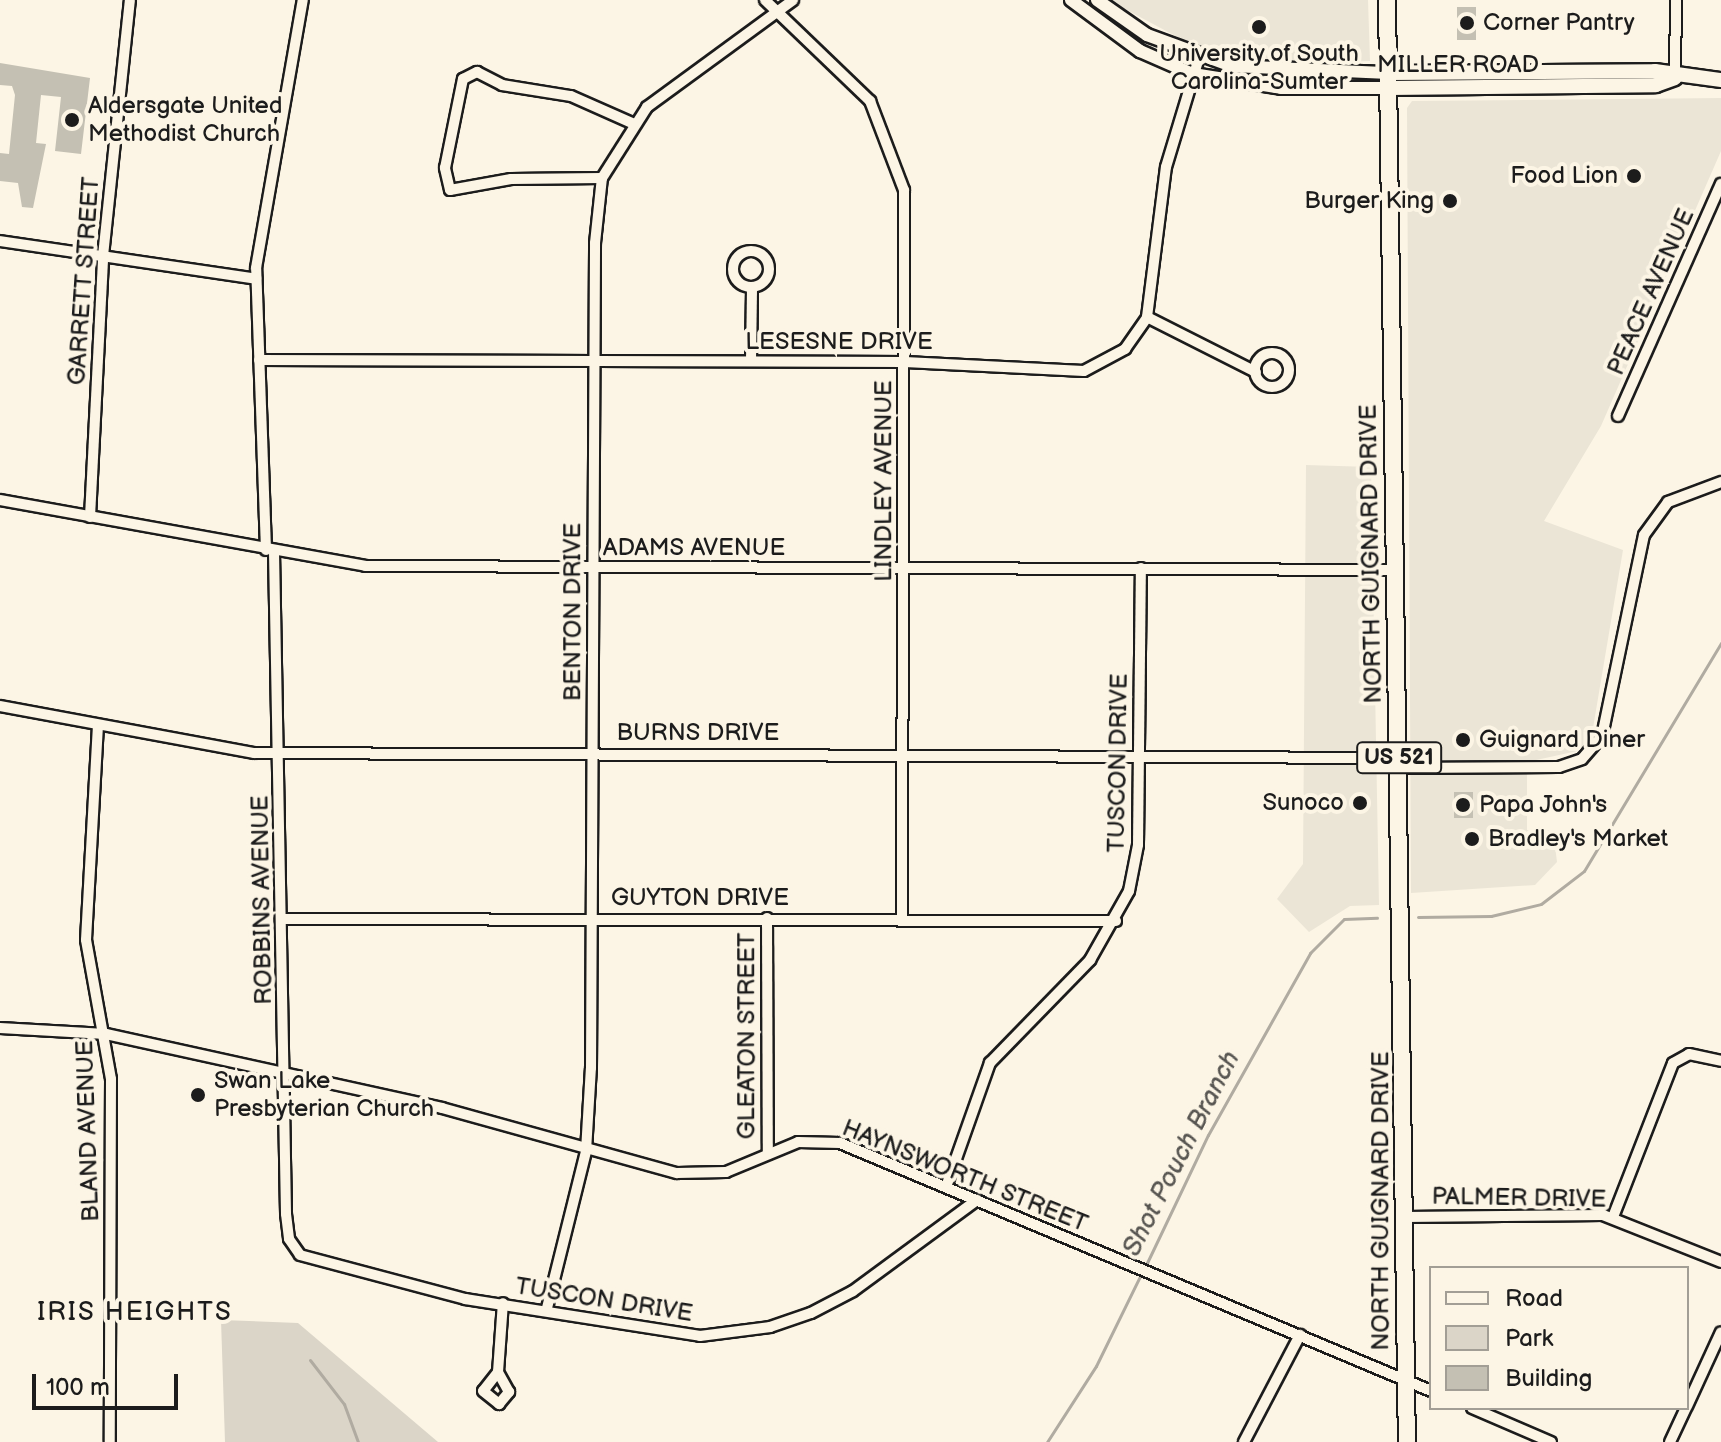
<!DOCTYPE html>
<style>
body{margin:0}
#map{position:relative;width:1721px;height:1442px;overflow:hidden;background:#fcf5e5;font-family:"Balsamiq Sans",sans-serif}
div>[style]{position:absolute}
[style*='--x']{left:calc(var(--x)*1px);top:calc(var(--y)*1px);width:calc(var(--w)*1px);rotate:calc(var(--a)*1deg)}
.built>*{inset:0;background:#ebe5d6}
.green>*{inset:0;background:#dbd5c8}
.stream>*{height:3px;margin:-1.5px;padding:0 1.5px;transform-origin:1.5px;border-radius:1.5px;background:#b0aba1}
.building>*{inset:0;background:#c4c0b3;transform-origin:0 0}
.roads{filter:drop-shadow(2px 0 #1c1c1c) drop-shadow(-2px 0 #1c1c1c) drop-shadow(0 2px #1c1c1c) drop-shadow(0 -2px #1c1c1c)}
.minor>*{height:10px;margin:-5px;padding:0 5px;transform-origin:5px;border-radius:5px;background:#fcf5e5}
.minor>.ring{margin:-5px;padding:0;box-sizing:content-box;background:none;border:10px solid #fcf5e5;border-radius:50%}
.tertiary>*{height:12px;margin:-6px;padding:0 6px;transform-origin:6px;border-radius:6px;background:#fcf5e5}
.secondary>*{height:14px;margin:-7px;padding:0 7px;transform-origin:7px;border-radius:7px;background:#fcf5e5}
.trunk>*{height:16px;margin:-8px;padding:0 8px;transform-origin:8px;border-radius:8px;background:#fcf5e5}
.dots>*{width:22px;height:22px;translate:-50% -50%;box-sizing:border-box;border:4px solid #fcf5e5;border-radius:50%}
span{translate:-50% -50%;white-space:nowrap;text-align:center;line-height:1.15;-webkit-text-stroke:8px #fcf5e5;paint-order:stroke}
.shield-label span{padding:2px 6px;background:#fcf5e5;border:2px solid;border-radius:6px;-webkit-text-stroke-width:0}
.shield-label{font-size:22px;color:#1c1c1c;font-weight:700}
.poi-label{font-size:24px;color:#1c1c1c}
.left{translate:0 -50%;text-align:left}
.right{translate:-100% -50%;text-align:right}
.street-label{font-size:24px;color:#1c1c1c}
.water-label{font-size:26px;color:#575551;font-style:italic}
.neighbourhood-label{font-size:26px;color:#1c1c1c;letter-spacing:2px}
.legend{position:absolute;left:1429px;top:1266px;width:260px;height:144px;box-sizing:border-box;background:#fcf5e5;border:2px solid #a29e95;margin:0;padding:10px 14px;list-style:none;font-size:24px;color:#1c1c1c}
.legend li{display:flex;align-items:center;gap:16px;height:40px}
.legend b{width:40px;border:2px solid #a29e95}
.scale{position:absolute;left:32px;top:1374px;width:146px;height:36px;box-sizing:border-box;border:4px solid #1c1c1c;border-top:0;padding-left:10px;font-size:24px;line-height:28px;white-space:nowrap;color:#1c1c1c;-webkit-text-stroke:6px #fcf5e5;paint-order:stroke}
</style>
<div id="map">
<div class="built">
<div style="clip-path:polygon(1108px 0,1368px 0,1370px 61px,1266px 64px,1200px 49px)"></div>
<div style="clip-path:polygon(1721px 98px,1721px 151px,1601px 426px,1544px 521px,1623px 550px,1593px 728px,1582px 750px,1527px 762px,1527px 830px,1553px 830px,1557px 862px,1535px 885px,1411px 893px,1407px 108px,1412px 101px)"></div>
<div style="clip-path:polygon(1306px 465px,1371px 467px,1379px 905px,1350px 906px,1309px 932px,1277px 899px,1303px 864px)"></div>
</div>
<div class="green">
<div style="clip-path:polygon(221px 1320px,298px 1323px,438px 1442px,225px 1442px)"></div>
</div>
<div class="stream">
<div style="--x:1418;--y:917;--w:73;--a:-0.8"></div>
<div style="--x:1491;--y:916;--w:51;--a:-13.5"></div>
<div style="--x:1541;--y:904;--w:54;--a:-37.5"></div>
<div style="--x:1584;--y:871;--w:266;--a:-59"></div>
<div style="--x:1145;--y:1267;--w:146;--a:-64.5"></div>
<div style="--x:1208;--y:1135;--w:209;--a:-60.7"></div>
<div style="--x:1310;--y:953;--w:48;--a:-45"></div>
<div style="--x:1344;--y:919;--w:33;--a:-2"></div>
<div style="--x:310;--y:1360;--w:56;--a:52.3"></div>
<div style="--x:344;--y:1404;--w:40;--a:69.8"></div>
<div style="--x:1047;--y:1442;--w:90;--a:-57.2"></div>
<div style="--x:1096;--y:1366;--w:102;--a:-63.9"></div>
</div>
<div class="building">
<div style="left:1457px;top:7px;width:19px;height:33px"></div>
<div style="clip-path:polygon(0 63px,90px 78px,81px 154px,55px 151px,61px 97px,41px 95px,36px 143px,46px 144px,33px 208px,22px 207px,18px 183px,0 181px,0 153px,9px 154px,15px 95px,12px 86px,0 85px)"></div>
<div style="left:1454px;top:792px;width:19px;height:26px"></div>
</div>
<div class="roads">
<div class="minor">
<div style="--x:765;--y:0;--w:146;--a:43.9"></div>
<div style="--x:870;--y:101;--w:95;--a:69.1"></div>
<div style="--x:904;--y:190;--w:728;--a:90.16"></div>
<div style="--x:1675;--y:78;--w:78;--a:-89.3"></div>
<div style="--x:602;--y:178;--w:91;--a:179.4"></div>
<div style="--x:511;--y:179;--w:62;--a:169.8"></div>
<div style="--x:450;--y:190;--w:23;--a:-103"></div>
<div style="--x:445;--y:168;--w:91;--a:-78.6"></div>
<div style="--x:463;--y:79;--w:16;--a:-27"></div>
<div style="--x:477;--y:72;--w:28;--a:27"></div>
<div style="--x:502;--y:85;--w:70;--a:9.1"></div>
<div style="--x:571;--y:96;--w:67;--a:23.9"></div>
<div style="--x:0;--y:241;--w:259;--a:8.4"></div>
<div class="ring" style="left:733px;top:251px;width:26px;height:26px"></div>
<div style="--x:1147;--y:317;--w:122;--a:26.8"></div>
<div class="ring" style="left:1255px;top:353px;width:24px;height:24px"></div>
<div style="--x:259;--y:360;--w:646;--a:0.18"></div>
<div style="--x:905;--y:362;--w:179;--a:2.9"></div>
<div style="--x:1084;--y:371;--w:47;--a:-28.2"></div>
<div style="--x:1125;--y:349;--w:39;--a:-55"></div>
<div style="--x:1147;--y:317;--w:151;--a:-82.8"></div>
<div style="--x:1166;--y:167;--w:114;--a:-73.2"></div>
<div style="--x:751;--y:361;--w:73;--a:-89.2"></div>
<div style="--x:1618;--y:416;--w:254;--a:-66.1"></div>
<div style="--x:0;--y:500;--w:371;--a:10.2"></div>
<div style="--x:365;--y:566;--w:1030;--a:0.22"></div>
<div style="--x:90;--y:517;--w:261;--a:-87.1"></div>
<div style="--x:103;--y:256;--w:257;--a:-84"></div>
<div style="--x:266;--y:550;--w:282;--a:-92"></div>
<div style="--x:256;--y:268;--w:272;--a:-80.1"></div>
<div style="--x:274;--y:552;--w:662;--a:88.96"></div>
<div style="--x:286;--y:1214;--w:25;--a:83"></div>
<div style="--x:289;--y:1239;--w:19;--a:55"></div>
<div style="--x:300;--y:1255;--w:171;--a:14.9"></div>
<div style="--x:465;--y:1299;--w:238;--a:8.9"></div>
<div style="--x:700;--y:1336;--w:71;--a:-7.3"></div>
<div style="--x:770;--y:1327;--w:43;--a:-18.9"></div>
<div style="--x:811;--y:1313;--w:47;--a:-27.6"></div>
<div style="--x:853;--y:1291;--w:154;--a:-36.3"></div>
<div style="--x:0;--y:706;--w:258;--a:10.5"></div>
<div style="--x:254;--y:753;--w:1145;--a:0.25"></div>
<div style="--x:98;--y:725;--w:215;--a:93.2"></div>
<div style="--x:86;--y:940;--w:141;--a:79.8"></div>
<div style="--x:111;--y:1079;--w:363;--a:90.2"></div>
<div style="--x:1399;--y:768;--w:160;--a:-0.4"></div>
<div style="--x:1559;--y:767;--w:24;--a:-19"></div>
<div style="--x:1582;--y:759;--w:30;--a:-49"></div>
<div style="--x:1602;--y:736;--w:205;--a:-78.2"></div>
<div style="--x:1644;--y:535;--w:41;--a:-54"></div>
<div style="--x:1668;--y:502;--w:57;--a:-20.7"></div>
<div style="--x:767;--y:918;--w:236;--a:89.8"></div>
<div style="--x:283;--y:919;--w:833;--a:0.14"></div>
<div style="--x:0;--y:1028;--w:106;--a:3.2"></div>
<div style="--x:106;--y:1034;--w:344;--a:12.4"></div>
<div style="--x:442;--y:1108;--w:244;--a:15.5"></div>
<div style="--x:677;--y:1173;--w:49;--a:-1.2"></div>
<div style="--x:726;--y:1172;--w:78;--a:-22.6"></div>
<div style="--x:798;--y:1142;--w:42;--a:1.4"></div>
<div style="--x:840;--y:1143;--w:641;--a:22.76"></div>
<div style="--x:946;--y:1187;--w:132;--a:-70.5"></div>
<div style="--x:990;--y:1063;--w:144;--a:-45.8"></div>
<div style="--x:1090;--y:960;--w:79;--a:-60.5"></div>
<div style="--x:1129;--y:891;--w:47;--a:-78.9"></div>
<div style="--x:1138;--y:845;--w:277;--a:-89.4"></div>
<div style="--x:1405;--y:1217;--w:198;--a:-0.6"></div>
<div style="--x:1603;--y:1215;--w:127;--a:21.7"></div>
<div style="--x:1613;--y:1217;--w:165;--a:-68.7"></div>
<div style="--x:1673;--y:1063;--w:18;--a:-29"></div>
<div style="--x:1689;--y:1054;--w:33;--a:12"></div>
<div style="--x:547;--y:1308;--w:162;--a:-76"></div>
<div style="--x:586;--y:1151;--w:83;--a:-86.6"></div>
<div style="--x:591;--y:1068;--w:825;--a:-89.72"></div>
<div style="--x:595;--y:243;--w:65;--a:-83.9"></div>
<div style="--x:602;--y:178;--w:84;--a:-57.6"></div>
<div style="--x:647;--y:107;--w:181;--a:-36.2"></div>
<div style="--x:498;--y:1372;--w:24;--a:128"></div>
<div style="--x:483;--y:1391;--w:21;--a:39"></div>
<div style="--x:499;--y:1404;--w:16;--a:-50"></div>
<div style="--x:509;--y:1392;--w:23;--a:-119"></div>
<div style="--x:498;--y:1372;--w:69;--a:-85.9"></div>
<div style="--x:1687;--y:1406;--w:81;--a:-65.3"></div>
<div style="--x:1472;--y:1408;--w:86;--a:23.3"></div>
<div style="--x:1244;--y:1442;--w:121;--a:-62.4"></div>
<div style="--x:1670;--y:1442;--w:38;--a:-65"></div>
</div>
<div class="tertiary">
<div style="--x:1071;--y:0;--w:86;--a:36.5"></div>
<div style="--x:1140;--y:51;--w:58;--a:23.5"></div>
<div style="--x:1193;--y:74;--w:89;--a:9"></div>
<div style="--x:1281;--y:88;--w:108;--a:0"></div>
<div style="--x:1097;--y:0;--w:61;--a:35"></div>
<div style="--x:1147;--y:35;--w:90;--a:20"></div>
<div style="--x:1232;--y:66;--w:157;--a:2.6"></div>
</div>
<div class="secondary">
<div style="--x:1389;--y:73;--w:266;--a:-0.4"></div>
<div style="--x:1655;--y:71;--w:67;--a:7.8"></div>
<div style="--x:1389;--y:88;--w:267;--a:-0.6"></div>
<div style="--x:1656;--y:85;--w:20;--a:-20"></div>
</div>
<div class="trunk">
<div style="--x:1387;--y:0;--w:1442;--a:89.21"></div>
</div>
</div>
<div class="dots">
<div style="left:1467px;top:23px;background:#1c1c1c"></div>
<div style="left:1259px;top:27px;background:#1c1c1c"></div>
<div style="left:72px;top:120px;background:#1c1c1c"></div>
<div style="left:1634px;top:176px;background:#1c1c1c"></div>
<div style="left:1450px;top:201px;background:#1c1c1c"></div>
<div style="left:1463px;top:740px;background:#1c1c1c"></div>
<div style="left:1360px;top:803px;background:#1c1c1c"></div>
<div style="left:1463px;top:805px;background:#1c1c1c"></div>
<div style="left:1472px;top:839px;background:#1c1c1c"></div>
<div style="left:198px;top:1095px;background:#1c1c1c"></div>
</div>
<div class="shield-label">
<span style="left:1399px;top:758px">US 521</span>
</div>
<div class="poi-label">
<span class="left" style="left:1483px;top:23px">Corner Pantry</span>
<span style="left:1259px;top:68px">University of South<br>Carolina-Sumter</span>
<span class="left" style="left:88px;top:120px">Aldersgate United<br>Methodist Church</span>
<span class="right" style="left:1618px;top:176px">Food Lion</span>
<span class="right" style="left:1434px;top:201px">Burger King</span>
<span class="left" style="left:1479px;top:740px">Guignard Diner</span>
<span class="right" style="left:1344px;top:803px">Sunoco</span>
<span class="left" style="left:1479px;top:805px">Papa John's</span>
<span class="left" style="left:1488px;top:839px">Bradley's Market</span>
<span class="left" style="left:214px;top:1095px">Swan Lake<br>Presbyterian Church</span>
</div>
<div class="street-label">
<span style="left:1458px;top:65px">MILLER ROAD</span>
<span style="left:84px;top:281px;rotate:-86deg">GARRETT STREET</span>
<span style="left:1651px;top:292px;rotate:-66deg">PEACE AVENUE</span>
<span style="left:839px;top:342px">LESESNE DRIVE</span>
<span style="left:884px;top:481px;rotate:-90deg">LINDLEY AVENUE</span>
<span style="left:694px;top:548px">ADAMS AVENUE</span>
<span style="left:1371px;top:554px;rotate:-91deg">NORTH GUIGNARD DRIVE</span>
<span style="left:573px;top:612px;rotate:-90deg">BENTON DRIVE</span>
<span style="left:698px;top:733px">BURNS DRIVE</span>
<span style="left:1118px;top:763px;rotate:-89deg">TUSCON DRIVE</span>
<span style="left:700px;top:898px">GUYTON DRIVE</span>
<span style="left:262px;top:900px;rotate:-91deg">ROBBINS AVENUE</span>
<span style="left:747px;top:1036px;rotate:-90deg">GLEATON STREET</span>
<span style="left:88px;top:1131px;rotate:-92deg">BLAND AVENUE</span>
<span style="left:965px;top:1176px;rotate:22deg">HAYNSWORTH STREET</span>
<span style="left:1519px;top:1198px;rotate:1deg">PALMER DRIVE</span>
<span style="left:1381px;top:1201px;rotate:-90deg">NORTH GUIGNARD DRIVE</span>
<span style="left:604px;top:1300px;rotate:9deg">TUSCON DRIVE</span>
</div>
<div class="water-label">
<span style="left:1182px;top:1154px;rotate:-63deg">Shot Pouch Branch</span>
</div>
<div class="neighbourhood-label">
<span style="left:135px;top:1313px">IRIS HEIGHTS</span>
</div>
<ul class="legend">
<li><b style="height:10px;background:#fcf5e5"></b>Road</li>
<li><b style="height:22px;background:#dbd5c8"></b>Park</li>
<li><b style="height:22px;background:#c4c0b3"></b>Building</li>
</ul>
<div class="scale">100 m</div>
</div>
